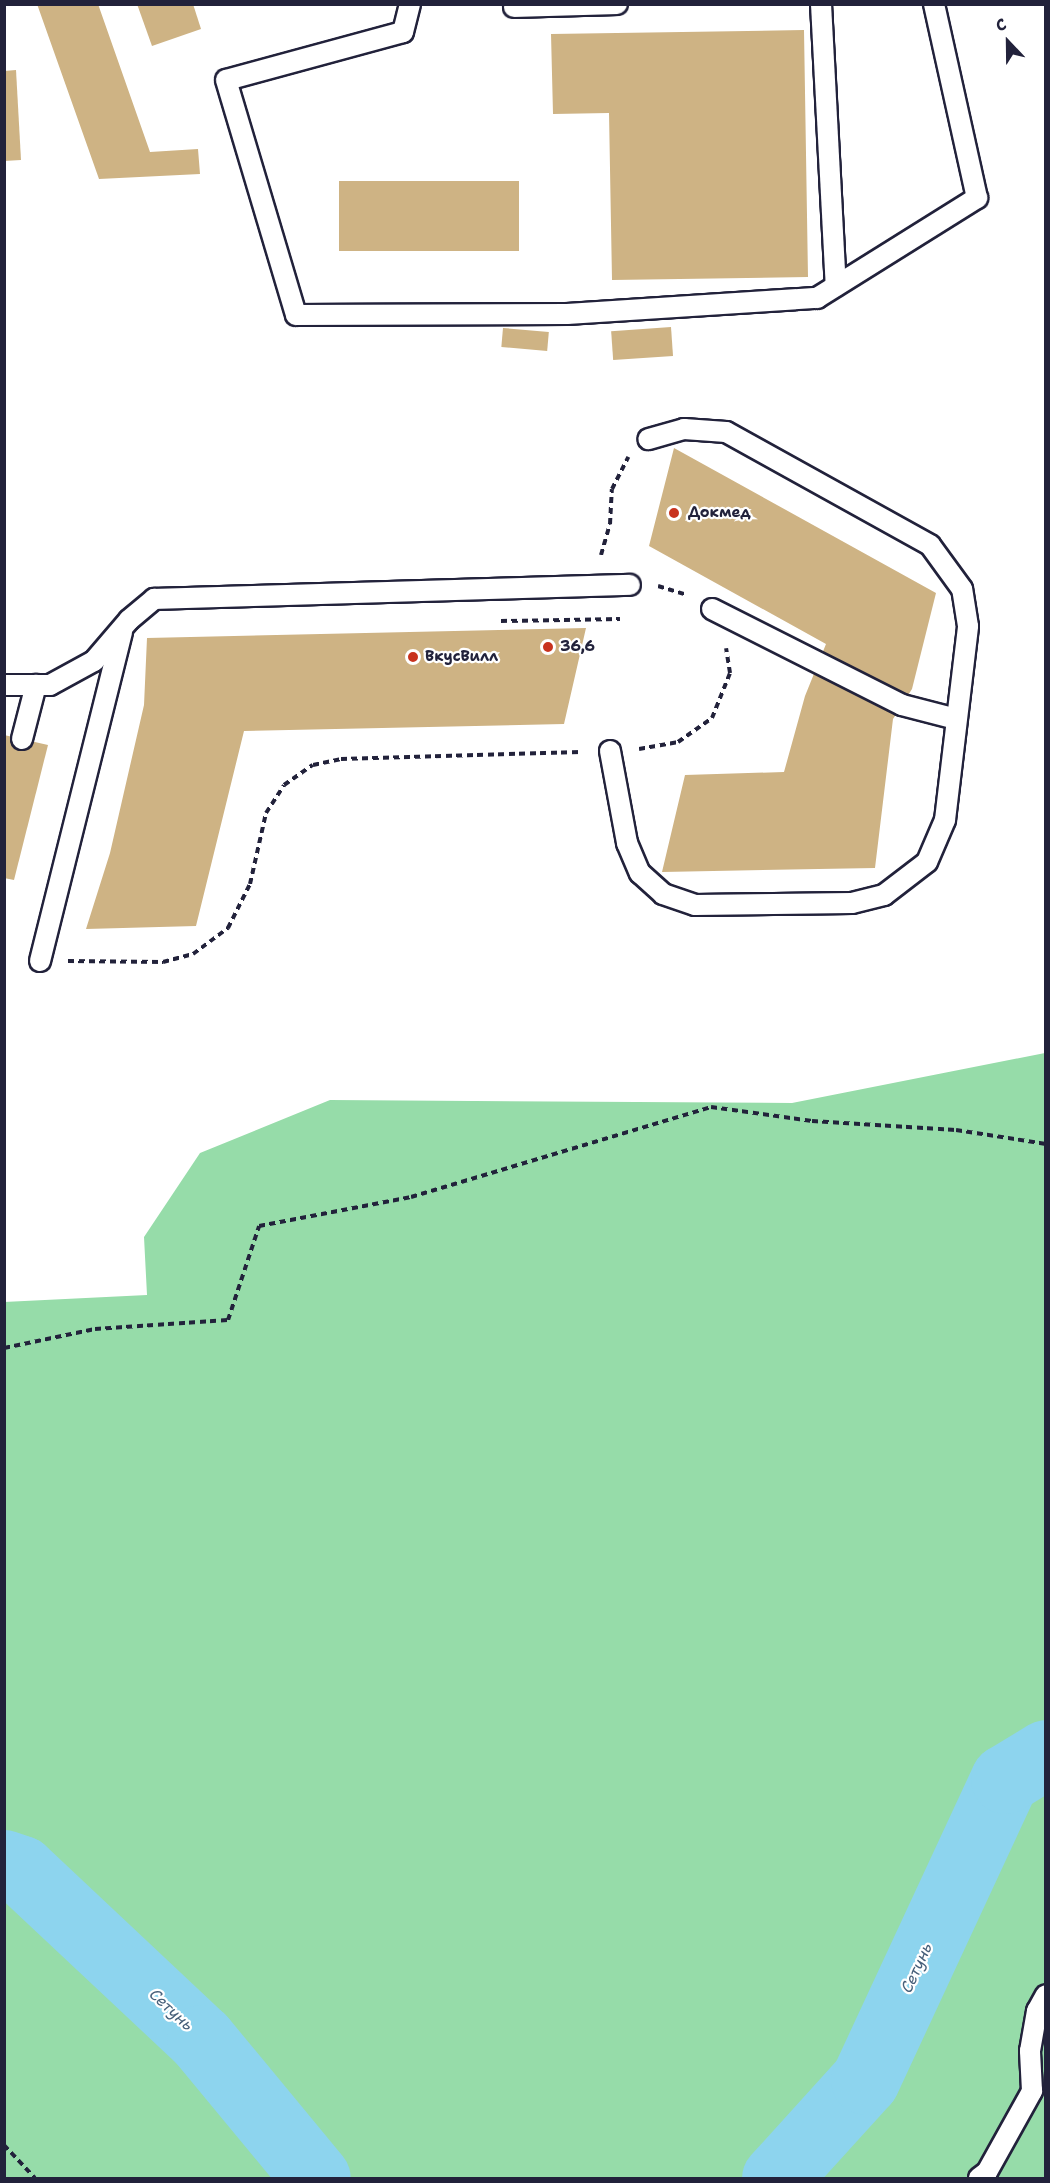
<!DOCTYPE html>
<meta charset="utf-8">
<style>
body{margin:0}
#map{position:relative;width:1050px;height:2183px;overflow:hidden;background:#fff;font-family:"Shantell Sans",sans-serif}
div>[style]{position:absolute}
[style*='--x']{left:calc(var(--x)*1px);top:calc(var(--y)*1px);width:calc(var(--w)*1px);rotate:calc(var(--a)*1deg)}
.green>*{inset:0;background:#96dca9}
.river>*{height:69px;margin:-34.5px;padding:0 34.5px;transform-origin:34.5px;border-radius:34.5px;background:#8dd4ee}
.building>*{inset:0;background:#ceb384;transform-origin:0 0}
.path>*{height:4px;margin-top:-2px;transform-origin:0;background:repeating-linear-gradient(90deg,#22223b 0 6px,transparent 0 10.5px)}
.roads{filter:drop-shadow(2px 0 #22223b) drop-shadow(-2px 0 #22223b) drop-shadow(0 2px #22223b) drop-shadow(0 -2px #22223b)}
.lane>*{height:20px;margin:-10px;padding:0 10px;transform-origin:10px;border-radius:10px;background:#fff}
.dots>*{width:16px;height:16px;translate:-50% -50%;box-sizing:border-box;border:3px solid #fff;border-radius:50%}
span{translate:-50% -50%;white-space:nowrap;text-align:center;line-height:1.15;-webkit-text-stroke:4.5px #fff;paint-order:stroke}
.poi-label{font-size:15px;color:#22223b;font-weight:700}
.left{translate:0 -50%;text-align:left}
.water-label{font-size:16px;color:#47607a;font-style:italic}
.frame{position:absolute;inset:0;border:6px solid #22223b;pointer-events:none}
.north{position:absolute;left:978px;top:12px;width:60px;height:60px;-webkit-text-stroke:4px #fff;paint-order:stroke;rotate:338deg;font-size:16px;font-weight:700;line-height:24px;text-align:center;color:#22223b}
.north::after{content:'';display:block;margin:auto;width:21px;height:27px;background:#22223b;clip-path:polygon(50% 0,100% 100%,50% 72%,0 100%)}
</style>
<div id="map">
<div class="green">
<div style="clip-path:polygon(1045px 1053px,1045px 2178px,5px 2178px,4px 1302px,147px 1295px,144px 1237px,200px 1153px,330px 1100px,792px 1103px)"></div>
</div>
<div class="river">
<div style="--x:4;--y:1864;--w:18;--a:19"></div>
<div style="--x:21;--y:1870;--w:247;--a:43.2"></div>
<div style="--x:201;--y:2039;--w:180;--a:50.4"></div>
<div style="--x:776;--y:2178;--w:132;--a:-47.8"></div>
<div style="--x:865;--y:2080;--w:332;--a:-65.1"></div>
<div style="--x:1005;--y:1779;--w:48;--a:-31.4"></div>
</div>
<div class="building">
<div style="clip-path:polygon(37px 4px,98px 4px,150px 152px,198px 149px,200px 174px,99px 179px)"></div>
<div style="clip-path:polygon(137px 4px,193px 4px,201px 29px,152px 46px)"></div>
<div style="clip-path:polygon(804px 30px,808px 277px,612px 280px,609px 113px,553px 114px,551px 34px)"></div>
<div style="clip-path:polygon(16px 70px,21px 160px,4px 161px,4px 71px)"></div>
<div style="left:339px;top:181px;width:180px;height:70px"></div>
<div style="left:671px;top:327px;width:29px;height:60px;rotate:86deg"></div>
<div style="left:503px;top:328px;width:46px;height:19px;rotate:5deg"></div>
<div style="clip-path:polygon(674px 448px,936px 593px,912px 689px,893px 719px,875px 868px,662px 872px,685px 775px,784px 772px,805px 696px,826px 644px,649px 546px)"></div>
<div style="clip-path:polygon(586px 628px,564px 724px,244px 731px,196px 926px,86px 929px,110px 853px,144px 705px,147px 638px)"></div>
<div style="clip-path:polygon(4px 735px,48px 745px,14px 880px,4px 878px)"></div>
</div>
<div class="path">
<div style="--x:601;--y:555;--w:32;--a:-74"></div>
<div style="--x:610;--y:524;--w:35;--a:-87"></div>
<div style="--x:612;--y:489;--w:36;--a:-63"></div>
<div style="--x:658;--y:586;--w:31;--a:17"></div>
<div style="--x:501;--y:621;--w:119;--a:-1"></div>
<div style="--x:639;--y:749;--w:40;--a:-10"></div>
<div style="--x:678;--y:742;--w:42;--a:-35.2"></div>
<div style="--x:712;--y:718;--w:48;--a:-68.2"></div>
<div style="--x:730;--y:673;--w:25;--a:-99"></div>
<div style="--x:68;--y:961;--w:95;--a:0.6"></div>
<div style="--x:163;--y:962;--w:31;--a:-15"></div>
<div style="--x:193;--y:954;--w:44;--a:-36.6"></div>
<div style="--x:228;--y:928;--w:49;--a:-63.4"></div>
<div style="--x:250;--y:884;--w:73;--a:-77.3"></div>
<div style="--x:266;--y:813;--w:33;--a:-57"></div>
<div style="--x:284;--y:785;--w:35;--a:-35"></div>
<div style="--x:313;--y:765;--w:29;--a:-12"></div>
<div style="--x:341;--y:759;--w:240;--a:-1.7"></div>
<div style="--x:4;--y:1348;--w:93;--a:-11.8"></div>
<div style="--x:95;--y:1329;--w:133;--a:-3.9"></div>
<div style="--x:228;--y:1320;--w:99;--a:-71.7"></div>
<div style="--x:259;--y:1226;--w:155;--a:-10.8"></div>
<div style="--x:411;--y:1197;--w:313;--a:-16.7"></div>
<div style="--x:711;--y:1107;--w:102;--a:7.9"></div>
<div style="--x:812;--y:1121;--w:144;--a:3.6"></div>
<div style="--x:956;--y:1130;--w:91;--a:8.8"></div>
<div style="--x:4;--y:2145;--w:45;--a:46.8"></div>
</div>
<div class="roads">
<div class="lane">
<div style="--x:410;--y:4;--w:29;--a:104"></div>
<div style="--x:403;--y:32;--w:183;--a:164.8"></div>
<div style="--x:226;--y:80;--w:245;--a:73.4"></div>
<div style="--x:296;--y:315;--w:271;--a:-0.2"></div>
<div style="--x:567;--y:314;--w:251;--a:-3.7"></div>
<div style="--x:817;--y:298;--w:189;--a:-32"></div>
<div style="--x:977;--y:198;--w:199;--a:-102.5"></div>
<div style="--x:821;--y:4;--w:282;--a:87"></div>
<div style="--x:514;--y:7;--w:103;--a:-1.7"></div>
<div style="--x:712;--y:609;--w:213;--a:26.8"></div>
<div style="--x:902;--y:705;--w:56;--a:14.5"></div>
<div style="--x:4;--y:685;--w:46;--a:0"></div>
<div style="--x:50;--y:685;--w:50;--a:-28.6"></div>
<div style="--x:94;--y:661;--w:54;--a:-49.5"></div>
<div style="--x:129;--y:620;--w:33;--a:-40"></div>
<div style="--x:154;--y:599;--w:476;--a:-1.7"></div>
<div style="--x:22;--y:739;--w:56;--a:-75.5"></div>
<div style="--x:610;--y:751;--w:94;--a:79.5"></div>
<div style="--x:627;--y:843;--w:33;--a:67"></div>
<div style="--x:640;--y:873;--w:31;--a:42"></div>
<div style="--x:663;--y:894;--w:34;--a:19"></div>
<div style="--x:695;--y:905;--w:157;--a:-0.7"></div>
<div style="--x:852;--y:903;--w:33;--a:-14"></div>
<div style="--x:884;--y:895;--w:54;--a:-37.5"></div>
<div style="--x:927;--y:862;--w:46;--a:-66.8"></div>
<div style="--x:945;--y:820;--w:195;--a:-83.2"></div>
<div style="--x:968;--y:626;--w:37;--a:-99"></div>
<div style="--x:962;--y:589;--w:54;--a:-126"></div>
<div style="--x:930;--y:545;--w:233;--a:-151"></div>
<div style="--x:726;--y:432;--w:42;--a:-175.9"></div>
<div style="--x:684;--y:429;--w:37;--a:164"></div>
<div style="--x:40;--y:961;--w:339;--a:-76"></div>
<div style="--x:979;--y:2178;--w:10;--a:-37"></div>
<div style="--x:987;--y:2172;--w:93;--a:-60.9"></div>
<div style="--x:1032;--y:2091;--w:40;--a:-92.9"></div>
<div style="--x:1030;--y:2051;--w:41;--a:-80.1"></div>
<div style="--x:1037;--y:2011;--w:18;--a:-61"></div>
</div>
</div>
<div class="dots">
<div style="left:674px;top:513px;background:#c8321e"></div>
<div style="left:548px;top:647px;background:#c8321e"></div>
<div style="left:413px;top:657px;background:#c8321e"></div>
</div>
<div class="poi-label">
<span class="left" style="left:688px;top:513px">Докмед</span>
<span class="left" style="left:560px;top:647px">36,6</span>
<span class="left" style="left:425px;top:657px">ВкусВилл</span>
</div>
<div class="water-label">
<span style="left:917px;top:1968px;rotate:-65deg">Сетунь</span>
<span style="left:171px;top:2010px;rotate:43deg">Сетунь</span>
</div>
<div class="frame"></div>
<div class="north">С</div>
</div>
